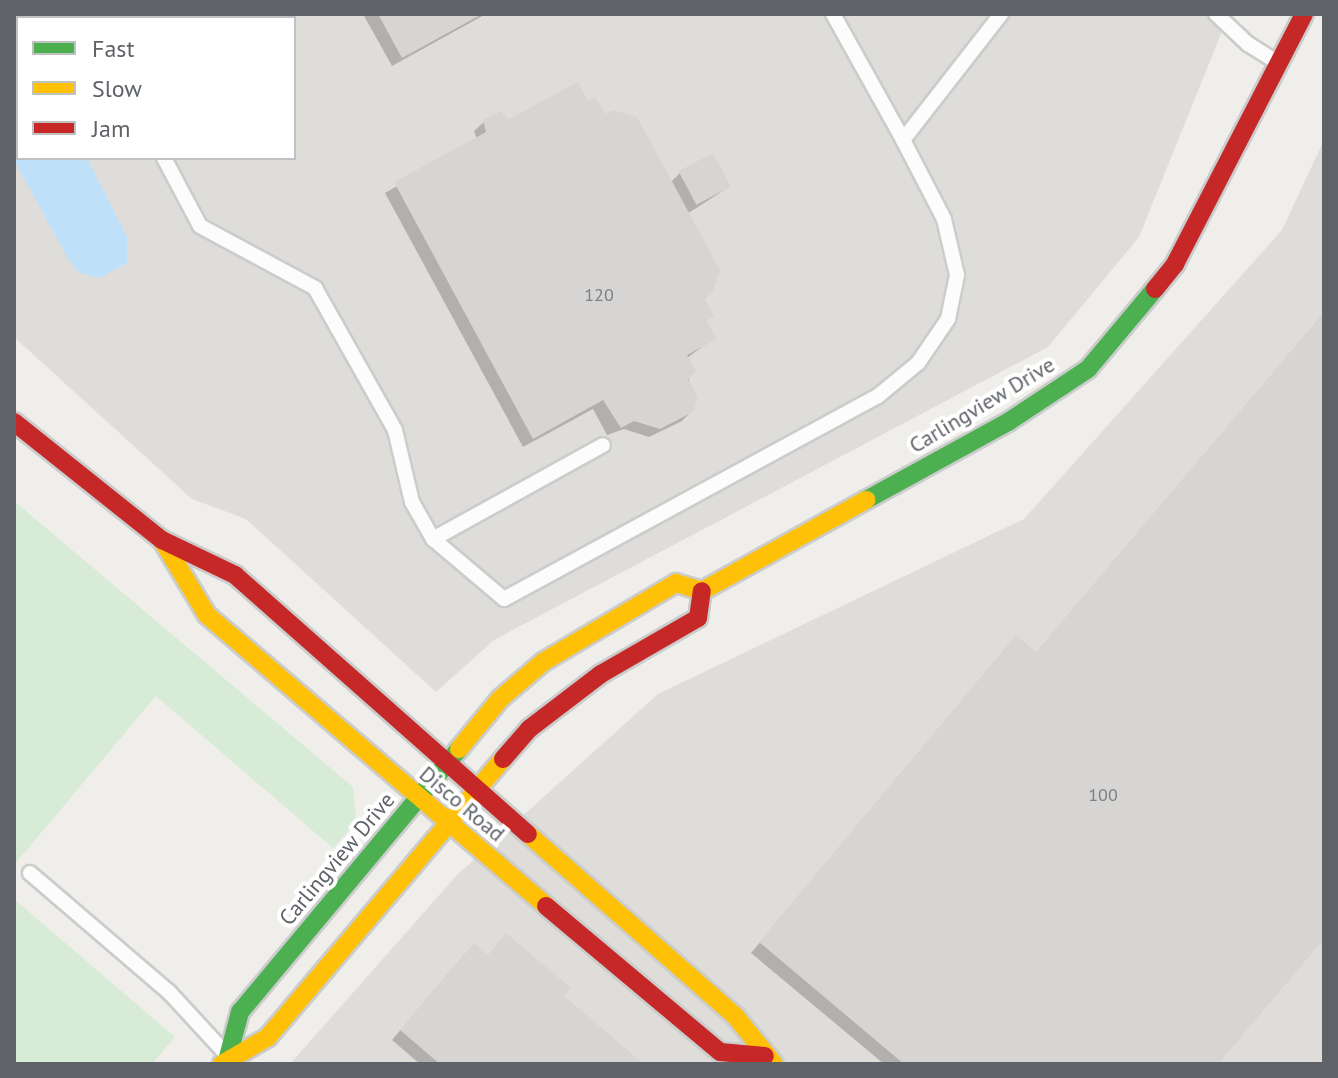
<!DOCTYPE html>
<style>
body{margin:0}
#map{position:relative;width:1338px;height:1078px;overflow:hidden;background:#efeeea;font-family:"PT Sans",sans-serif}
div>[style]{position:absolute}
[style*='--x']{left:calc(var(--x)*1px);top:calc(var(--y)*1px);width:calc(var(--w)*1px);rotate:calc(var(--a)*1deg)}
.industrial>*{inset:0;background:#dfddda}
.green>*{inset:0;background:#d8ebd6}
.water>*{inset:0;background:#bfe0f9}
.shadow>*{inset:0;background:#0003}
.building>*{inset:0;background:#d6d5d3;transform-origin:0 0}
.roads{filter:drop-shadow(2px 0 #cbcccc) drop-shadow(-2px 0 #cbcccc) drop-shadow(0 2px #cbcccc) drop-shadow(0 -2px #cbcccc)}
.lane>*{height:14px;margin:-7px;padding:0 7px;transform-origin:7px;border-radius:7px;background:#fdfcfc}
.fast>*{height:18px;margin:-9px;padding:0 9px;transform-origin:9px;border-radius:9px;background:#4caf50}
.slow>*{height:18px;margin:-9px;padding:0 9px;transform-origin:9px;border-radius:9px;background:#ffc107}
.jam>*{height:18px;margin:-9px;padding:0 9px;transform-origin:9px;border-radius:9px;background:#c62828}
span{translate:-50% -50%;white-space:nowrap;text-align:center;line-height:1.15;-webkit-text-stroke:8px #fff;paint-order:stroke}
.number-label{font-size:18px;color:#7e8184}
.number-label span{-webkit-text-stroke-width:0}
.street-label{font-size:22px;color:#5f6368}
.frame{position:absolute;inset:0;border:16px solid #5f6368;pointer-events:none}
.legend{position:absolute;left:16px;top:16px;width:280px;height:144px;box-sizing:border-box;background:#fff;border:2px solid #bfc1c3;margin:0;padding:10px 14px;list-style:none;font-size:24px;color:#5f6368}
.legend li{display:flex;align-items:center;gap:16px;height:40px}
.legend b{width:40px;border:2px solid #bfc1c3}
</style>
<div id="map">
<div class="industrial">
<div style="clip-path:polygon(evenodd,14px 14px,1229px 14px,1139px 237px,1048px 347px,494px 640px,436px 692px,246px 519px,192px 499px,14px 337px,14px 14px,18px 18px,294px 18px,294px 158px,18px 158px,18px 18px)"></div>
<div style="clip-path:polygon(1324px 140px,1324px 1064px,290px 1064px,457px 875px,658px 694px,1024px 519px,1282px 230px)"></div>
</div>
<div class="green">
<div style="clip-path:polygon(14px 501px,353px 787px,356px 822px,333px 848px,156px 696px,14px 865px)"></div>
<div style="clip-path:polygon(14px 899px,175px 1037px,152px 1064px,14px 1064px)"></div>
</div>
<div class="water">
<div style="clip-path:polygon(14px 16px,18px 158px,87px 158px,127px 237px,127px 263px,100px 278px,79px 273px,67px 257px,14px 160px)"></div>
</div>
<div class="shadow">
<div style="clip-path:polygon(363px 14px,486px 14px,392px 66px)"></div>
<div style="clip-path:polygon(587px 103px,670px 183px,680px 173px,729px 187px,687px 214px,710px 293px,703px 300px,711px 315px,705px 322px,714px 338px,687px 358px,692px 411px,682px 421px,649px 437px,624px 429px,607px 435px,593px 409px,523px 447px,385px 193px,477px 139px,474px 131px,484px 122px,508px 122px)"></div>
<div style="clip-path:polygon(1324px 313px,1324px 935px,1215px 1064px,884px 1064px,751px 953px,1007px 648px,1036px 654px)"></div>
<div style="clip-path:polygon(464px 955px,487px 957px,562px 997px,641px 1064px,420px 1064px,392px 1040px)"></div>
</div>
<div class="building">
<div style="clip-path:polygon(378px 14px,482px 14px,402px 58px)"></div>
<div style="clip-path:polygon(578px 82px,588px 101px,595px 97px,605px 114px,613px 110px,637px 117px,720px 270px,712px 294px,704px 298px,714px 316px,706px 320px,717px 339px,687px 355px,696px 371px,688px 379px,698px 397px,693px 412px,660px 429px,634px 421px,621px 428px,603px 400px,533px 439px,394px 182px,486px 132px,483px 120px,500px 111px,509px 119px)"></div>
<div style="left:713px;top:153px;width:38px;height:39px;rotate:62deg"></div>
<div style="clip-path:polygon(1324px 312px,1324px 939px,1218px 1064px,904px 1064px,759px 942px,1016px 635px,1036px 652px)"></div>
<div style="clip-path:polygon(506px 933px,571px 988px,564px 996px,644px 1064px,440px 1064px,400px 1030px,474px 943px,488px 955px)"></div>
</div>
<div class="roads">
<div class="lane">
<div style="--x:87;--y:14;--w:4;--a:63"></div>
<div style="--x:833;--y:14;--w:144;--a:60.9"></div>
<div style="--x:1216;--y:14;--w:44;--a:43.2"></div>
<div style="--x:1248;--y:44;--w:36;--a:32"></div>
<div style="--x:164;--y:158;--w:77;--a:62.1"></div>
<div style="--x:200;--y:226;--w:131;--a:28.3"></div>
<div style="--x:315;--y:288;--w:163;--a:60.6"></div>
<div style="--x:395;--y:430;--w:74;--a:76.7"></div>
<div style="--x:412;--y:502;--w:43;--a:60.4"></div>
<div style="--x:433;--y:539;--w:93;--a:40.2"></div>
<div style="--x:504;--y:599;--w:426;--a:-28.5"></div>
<div style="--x:878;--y:396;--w:52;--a:-39.5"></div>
<div style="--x:918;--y:363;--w:53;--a:-55.7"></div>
<div style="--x:948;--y:319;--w:45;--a:-78.4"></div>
<div style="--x:957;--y:275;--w:57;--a:-103.1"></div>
<div style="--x:944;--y:219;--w:89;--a:-117.4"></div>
<div style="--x:903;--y:140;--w:160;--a:-52.1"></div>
<div style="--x:433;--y:539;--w:194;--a:-28.9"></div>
<div style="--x:30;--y:873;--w:183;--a:40.6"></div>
<div style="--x:169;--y:992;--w:83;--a:47.4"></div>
</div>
<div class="fast">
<div style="--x:866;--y:500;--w:162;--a:-28.8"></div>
<div style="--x:1008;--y:422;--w:96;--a:-33.5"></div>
<div style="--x:1088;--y:369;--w:104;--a:-50.1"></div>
<div style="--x:228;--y:1057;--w:47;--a:-75.1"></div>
<div style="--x:240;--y:1012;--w:342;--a:-50.2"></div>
</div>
<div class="slow">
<div style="--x:162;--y:540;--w:87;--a:59"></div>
<div style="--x:207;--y:615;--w:447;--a:40.6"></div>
<div style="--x:459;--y:749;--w:65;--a:-50.6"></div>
<div style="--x:500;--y:699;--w:57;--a:-40.7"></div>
<div style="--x:543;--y:662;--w:155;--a:-30.7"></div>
<div style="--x:676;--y:583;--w:27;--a:17"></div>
<div style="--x:702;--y:591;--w:188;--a:-29"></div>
<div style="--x:528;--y:834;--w:277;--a:41.3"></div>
<div style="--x:736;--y:1017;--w:60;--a:51"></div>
<div style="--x:222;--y:1064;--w:53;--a:-30.4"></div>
<div style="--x:268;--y:1037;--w:364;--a:-49.8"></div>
</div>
<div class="jam">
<div style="--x:1155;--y:289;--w:32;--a:-51"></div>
<div style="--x:1175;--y:264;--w:281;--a:-62.7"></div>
<div style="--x:14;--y:422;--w:189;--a:38.6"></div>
<div style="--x:162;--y:540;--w:81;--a:25.6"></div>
<div style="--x:235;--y:575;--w:391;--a:41.5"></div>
<div style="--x:503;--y:759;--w:40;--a:-49"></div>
<div style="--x:529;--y:729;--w:91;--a:-37.4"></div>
<div style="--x:601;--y:674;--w:112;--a:-30"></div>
<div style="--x:698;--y:618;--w:27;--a:-82"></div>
<div style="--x:546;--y:906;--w:227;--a:40"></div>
<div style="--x:720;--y:1052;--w:45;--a:5.1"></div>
</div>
</div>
<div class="number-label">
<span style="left:599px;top:295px">120</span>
<span style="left:1103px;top:795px">100</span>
</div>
<div class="street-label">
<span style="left:982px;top:405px;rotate:-31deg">Carlingview Drive</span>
<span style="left:462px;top:804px;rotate:40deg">Disco Road</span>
<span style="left:337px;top:859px;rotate:-50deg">Carlingview Drive</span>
</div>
<div class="frame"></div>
<ul class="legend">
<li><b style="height:10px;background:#4caf50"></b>Fast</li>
<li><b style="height:10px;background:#ffc107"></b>Slow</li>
<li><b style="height:10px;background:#c62828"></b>Jam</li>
</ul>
</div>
